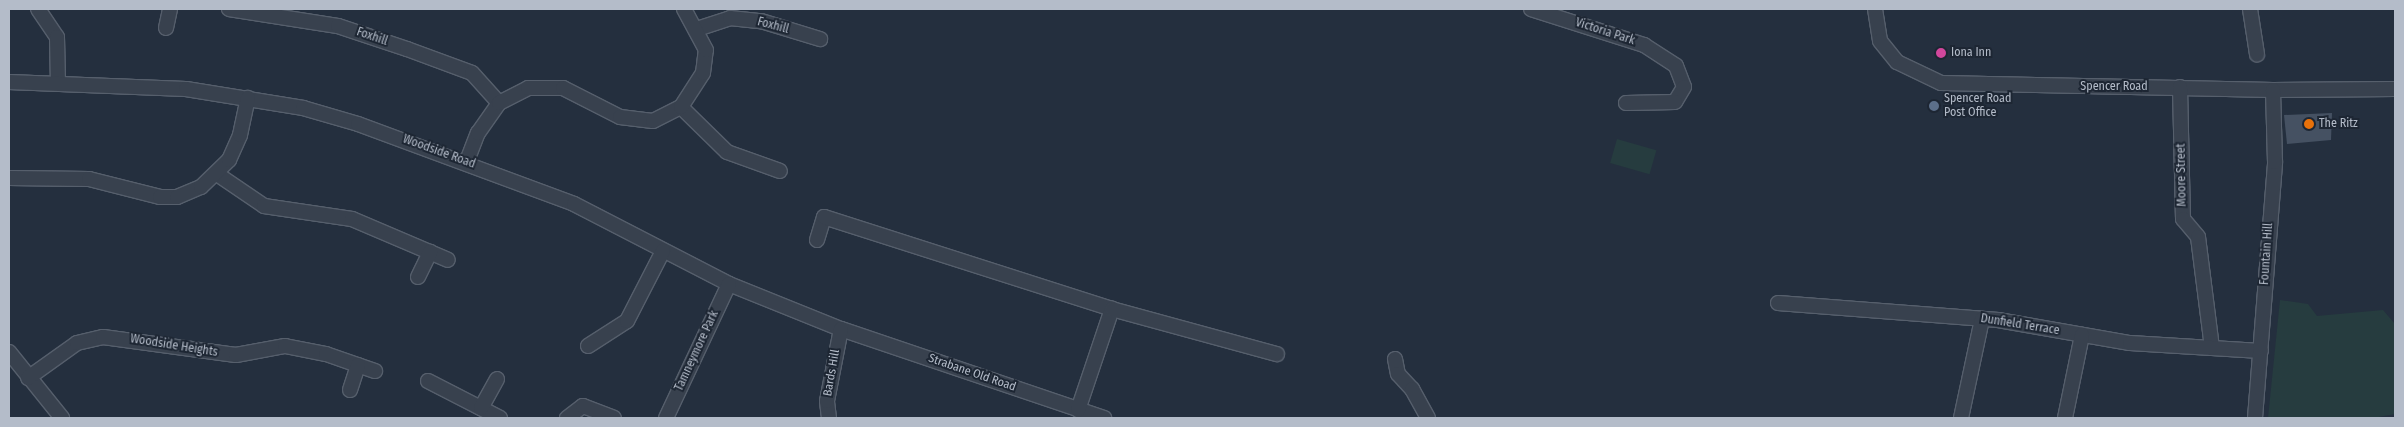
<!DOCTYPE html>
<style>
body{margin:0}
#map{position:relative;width:2404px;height:427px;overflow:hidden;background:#242f3e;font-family:"Fira Sans Condensed",sans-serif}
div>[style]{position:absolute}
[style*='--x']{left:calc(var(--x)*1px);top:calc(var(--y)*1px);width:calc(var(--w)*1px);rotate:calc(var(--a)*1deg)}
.green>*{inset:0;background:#263c3f;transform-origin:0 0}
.building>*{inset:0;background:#455162}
.roads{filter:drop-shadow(1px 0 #565f6c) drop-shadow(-1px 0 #565f6c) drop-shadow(0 1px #565f6c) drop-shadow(0 -1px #565f6c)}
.street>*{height:14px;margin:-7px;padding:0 7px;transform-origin:7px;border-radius:7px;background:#38414e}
.dots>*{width:14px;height:14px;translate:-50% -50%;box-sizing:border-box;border:2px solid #1d2633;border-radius:50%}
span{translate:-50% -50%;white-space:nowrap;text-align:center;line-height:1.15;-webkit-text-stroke:4px #1d2633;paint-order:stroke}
.street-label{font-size:12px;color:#b4bcc9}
.poi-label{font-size:12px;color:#b4bcc9}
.left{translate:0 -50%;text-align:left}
.frame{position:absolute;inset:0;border:10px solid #b4bcc9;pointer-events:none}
</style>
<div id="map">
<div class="green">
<div style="left:1617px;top:139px;width:41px;height:25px;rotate:16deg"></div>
<div style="clip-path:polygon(2280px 300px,2308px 304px,2317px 316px,2383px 310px,2395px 324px,2395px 414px,2373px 418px,2268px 418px)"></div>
</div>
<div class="building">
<div style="clip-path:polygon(2332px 113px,2331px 140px,2287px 144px,2284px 115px)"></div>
</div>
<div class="roads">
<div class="street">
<div style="--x:38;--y:9;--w:34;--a:56"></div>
<div style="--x:57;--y:37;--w:46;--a:88.8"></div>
<div style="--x:229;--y:9;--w:110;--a:8.9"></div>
<div style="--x:338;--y:26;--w:73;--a:18.4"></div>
<div style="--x:407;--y:49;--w:69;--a:20.3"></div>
<div style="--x:472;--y:73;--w:40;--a:48"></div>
<div style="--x:1531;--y:9;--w:119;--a:17.7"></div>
<div style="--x:1644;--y:45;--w:38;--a:33"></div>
<div style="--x:1676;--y:66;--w:22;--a:69"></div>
<div style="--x:1684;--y:87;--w:17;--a:121"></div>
<div style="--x:1675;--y:102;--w:49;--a:178.8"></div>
<div style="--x:1875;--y:9;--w:32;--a:81"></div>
<div style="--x:1880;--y:41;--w:27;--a:51"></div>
<div style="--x:1897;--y:62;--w:49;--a:25.5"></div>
<div style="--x:1941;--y:83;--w:332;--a:1.2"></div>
<div style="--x:2273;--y:90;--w:122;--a:-0.5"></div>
<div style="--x:2250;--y:9;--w:46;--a:81.2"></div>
<div style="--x:166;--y:28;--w:19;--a:-78"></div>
<div style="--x:697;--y:29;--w:35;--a:-18"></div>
<div style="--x:730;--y:18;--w:31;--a:6"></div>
<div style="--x:761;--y:21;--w:62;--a:17"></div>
<div style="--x:9;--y:82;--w:177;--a:2.3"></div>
<div style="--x:186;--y:89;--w:119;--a:9.2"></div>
<div style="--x:303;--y:108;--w:57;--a:16.2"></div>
<div style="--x:358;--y:124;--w:230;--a:20.3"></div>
<div style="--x:574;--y:204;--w:174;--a:27.3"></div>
<div style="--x:729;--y:284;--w:121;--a:21.9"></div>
<div style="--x:841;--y:329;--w:278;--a:18.7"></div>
<div style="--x:2180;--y:87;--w:132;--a:88.7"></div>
<div style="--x:2183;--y:219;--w:23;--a:50"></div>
<div style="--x:2198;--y:237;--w:112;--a:82.8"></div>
<div style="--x:681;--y:107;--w:64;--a:44.4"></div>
<div style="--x:727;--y:152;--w:56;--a:19.7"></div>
<div style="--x:467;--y:161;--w:30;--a:-69"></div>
<div style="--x:478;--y:133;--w:37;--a:-55"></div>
<div style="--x:499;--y:103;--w:33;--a:-27"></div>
<div style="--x:528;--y:88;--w:35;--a:0"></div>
<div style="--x:563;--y:88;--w:64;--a:27"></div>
<div style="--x:620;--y:117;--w:33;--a:7"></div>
<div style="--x:653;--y:121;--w:31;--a:-27"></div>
<div style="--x:681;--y:107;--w:40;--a:-57.1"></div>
<div style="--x:703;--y:73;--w:23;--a:-83"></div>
<div style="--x:706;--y:50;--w:47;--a:-118.2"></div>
<div style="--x:217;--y:174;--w:57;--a:34.2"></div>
<div style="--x:264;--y:206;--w:89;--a:8.4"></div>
<div style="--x:352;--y:219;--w:104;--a:23.1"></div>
<div style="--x:9;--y:178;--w:80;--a:0.7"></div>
<div style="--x:89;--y:179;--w:73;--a:14.2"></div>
<div style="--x:160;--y:197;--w:17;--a:0"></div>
<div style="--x:177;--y:197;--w:26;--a:-23"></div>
<div style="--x:201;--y:187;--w:39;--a:-44"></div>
<div style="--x:229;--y:160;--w:27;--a:-66"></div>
<div style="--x:240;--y:135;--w:38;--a:-78"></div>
<div style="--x:817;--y:240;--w:24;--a:-73"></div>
<div style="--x:824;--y:217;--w:302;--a:17.7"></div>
<div style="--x:418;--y:277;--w:28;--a:-64"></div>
<div style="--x:1778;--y:303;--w:221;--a:4.4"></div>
<div style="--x:1998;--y:320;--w:134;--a:9.9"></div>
<div style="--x:2130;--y:343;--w:131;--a:3.5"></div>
<div style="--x:588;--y:346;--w:46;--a:-32.7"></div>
<div style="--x:627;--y:321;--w:79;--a:-62.8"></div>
<div style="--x:9;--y:352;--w:85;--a:51.2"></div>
<div style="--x:1395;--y:359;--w:15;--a:79"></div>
<div style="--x:1398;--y:374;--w:21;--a:47"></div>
<div style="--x:1412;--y:389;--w:33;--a:61"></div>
<div style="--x:28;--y:378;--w:60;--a:-35.5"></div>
<div style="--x:77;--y:343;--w:27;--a:-13"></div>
<div style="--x:103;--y:337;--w:134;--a:7.7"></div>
<div style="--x:236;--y:355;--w:50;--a:-10.4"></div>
<div style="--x:285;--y:346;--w:42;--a:11"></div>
<div style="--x:326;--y:354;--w:52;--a:19.1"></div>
<div style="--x:428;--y:381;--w:81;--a:27.2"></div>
<div style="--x:350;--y:390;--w:26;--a:-72"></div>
<div style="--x:481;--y:408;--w:33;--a:-61"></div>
<div style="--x:1078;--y:410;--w:107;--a:-71.4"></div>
<div style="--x:1112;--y:309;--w:171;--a:15.3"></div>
<div style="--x:567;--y:418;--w:20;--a:-37"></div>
<div style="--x:583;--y:406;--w:33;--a:21"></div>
<div style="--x:666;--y:418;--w:148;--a:-64.8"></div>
<div style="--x:829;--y:418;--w:17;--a:-97"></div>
<div style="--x:827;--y:401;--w:73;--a:-79"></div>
<div style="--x:1961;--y:418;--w:101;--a:-78"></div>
<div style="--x:2065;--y:418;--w:85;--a:-78.4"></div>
<div style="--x:2255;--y:418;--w:257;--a:-85.5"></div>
<div style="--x:2275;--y:162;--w:72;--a:-91.6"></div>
</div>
</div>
<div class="dots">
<div style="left:1941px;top:53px;background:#d1479c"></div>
<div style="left:1934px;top:106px;background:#5c6f8a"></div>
<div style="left:2309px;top:124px;background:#e8710a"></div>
</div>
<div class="street-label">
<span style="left:773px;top:26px;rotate:15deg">Foxhill</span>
<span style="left:1605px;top:32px;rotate:18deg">Victoria Park</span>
<span style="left:372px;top:37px;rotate:19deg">Foxhill</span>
<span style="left:2114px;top:87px">Spencer Road</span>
<span style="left:439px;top:152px;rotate:20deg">Woodside Road</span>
<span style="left:2182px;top:175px;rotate:-91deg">Moore Street</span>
<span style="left:2267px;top:254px;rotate:-86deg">Fountain Hill</span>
<span style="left:2020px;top:325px;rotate:9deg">Dunfield Terrace</span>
<span style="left:174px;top:346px;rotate:9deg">Woodside Heights</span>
<span style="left:697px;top:351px;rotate:-65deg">Tamneymore Park</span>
<span style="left:832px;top:373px;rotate:-80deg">Bards Hill</span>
<span style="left:972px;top:373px;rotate:19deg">Strabane Old Road</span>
</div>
<div class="poi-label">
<span class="left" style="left:1951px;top:53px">Iona Inn</span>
<span class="left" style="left:1944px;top:106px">Spencer Road<br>Post Office</span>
<span class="left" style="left:2319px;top:124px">The Ritz</span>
</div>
<div class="frame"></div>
</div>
